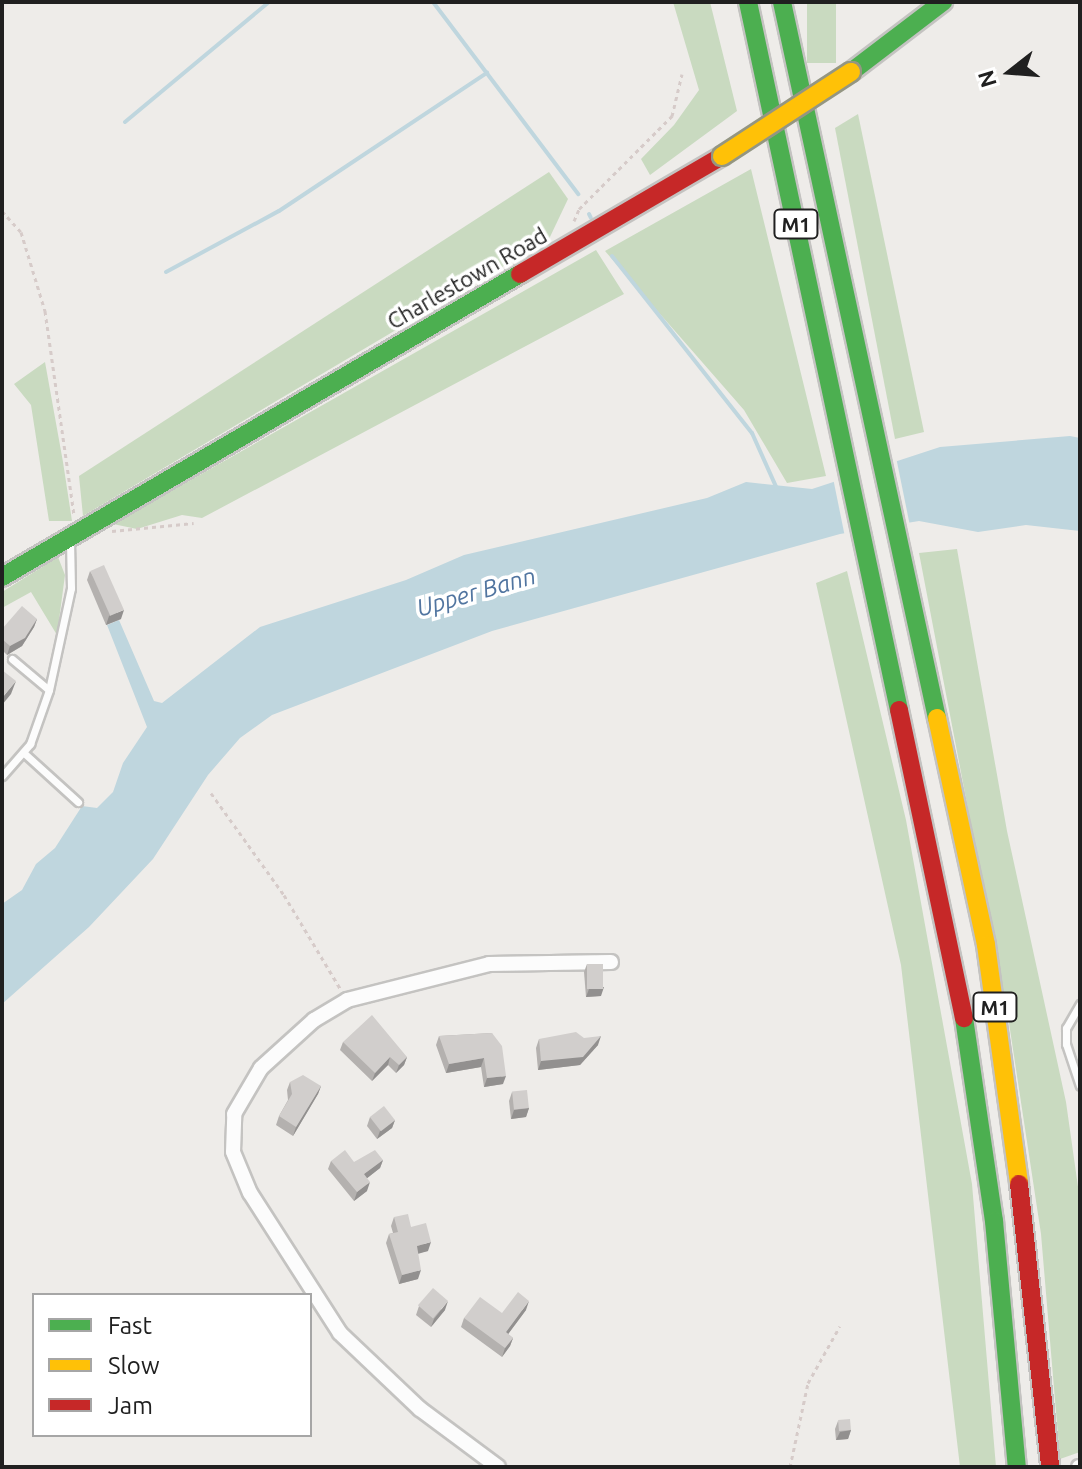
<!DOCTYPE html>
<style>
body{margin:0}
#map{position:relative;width:1082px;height:1469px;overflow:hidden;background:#eeece9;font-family:Ubuntu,sans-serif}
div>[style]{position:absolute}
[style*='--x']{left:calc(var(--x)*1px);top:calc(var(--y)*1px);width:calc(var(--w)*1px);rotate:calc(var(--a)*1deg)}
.forest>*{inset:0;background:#c9dac0;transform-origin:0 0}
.water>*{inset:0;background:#bfd6de}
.pier>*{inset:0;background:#eeece9}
.stream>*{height:4px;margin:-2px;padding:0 2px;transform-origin:2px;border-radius:2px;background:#bfd6de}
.path>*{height:3px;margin-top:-1.5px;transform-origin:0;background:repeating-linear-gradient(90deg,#d6cbc9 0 4px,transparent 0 8px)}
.roads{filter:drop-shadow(2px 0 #c4c3c1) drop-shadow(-2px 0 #c4c3c1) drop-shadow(0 2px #c4c3c1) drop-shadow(0 -2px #c4c3c1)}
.lane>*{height:7px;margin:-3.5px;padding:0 3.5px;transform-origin:3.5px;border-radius:3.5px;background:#fcfcfc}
.street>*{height:14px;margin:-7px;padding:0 7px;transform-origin:7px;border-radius:7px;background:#fcfcfc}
.fast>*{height:18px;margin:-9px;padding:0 9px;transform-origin:9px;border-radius:9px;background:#4caf50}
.slow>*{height:18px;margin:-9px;padding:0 9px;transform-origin:9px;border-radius:9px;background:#ffc107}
.jam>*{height:18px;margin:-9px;padding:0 9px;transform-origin:9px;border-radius:9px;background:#c62828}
.bridges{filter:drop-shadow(2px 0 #949682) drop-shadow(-2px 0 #949682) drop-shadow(0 2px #949682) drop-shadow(0 -2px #949682)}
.slow-bridge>*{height:18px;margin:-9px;padding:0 9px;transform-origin:9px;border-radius:9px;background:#ffc107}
.wall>*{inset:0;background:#b4b1af}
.shaded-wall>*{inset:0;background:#92908f}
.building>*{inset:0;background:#d1cecc;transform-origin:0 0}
span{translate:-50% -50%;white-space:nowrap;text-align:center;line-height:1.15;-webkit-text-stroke:7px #fff;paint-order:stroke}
.shield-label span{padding:2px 6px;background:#fff;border:2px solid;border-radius:6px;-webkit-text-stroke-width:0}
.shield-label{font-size:20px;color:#202020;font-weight:700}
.street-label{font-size:22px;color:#202020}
.water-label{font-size:24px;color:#5175a0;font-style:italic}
.frame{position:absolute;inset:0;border:4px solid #202020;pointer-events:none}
.legend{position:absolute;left:32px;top:1293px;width:280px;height:144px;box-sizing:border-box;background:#fff;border:2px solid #a6a6a6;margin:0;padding:10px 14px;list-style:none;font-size:24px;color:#202020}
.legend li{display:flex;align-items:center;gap:16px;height:40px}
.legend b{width:40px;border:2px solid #a6a6a6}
.north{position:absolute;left:970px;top:32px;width:80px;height:80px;-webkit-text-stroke:6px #fff;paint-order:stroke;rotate:253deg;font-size:22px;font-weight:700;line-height:32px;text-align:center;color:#202020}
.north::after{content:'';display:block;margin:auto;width:28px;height:36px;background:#202020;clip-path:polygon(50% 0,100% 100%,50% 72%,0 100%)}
</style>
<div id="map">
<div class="forest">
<div style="clip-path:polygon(673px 2px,710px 2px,737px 111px,650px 175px,641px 159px,674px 125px,699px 90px)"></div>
<div style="left:807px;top:2px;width:29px;height:61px"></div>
<div style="clip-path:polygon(858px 114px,924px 432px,895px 439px,835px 128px)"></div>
<div style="clip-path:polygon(751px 169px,826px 476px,787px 483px,744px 410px,605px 251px)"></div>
<div style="clip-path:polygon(549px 172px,568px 199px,549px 239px,83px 516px,79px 476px)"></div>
<div style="clip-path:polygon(596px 250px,624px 294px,202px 518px,182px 515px,137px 529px,113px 524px)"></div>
<div style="clip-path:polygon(45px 362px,63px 462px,72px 521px,49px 521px,31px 405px,14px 384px)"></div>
<div style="clip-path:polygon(957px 549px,1007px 831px,1066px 1102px,1080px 1201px,1080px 1452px,1060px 1459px,1041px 1234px,1009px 1023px,919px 553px)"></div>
<div style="clip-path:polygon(58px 557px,65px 575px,57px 635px,31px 592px,2px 608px,2px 592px)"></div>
<div style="clip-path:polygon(847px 571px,906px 820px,972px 1184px,996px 1467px,960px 1467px,901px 965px,816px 583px)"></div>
</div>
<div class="water">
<div style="clip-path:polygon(1070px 436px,1080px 438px,1080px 531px,1026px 525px,978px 532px,919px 521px,840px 534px,492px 631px,272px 715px,240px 738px,208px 775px,153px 859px,89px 927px,2px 1004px,2px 904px,22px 890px,36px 864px,55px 848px,82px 806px,97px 808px,113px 792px,123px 763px,147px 727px,107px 625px,119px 620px,154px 701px,162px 703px,260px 627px,406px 580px,464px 555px,707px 498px,746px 482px,812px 489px,940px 447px)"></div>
</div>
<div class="pier">
<div style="clip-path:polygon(896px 457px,910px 526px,845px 537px,833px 478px)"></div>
</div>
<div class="stream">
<div style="--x:433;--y:2;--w:241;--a:52.9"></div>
<div style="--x:125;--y:122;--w:187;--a:-39.8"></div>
<div style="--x:589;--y:214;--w:4;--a:63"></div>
<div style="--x:612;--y:256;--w:226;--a:51.7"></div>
<div style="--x:752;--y:433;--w:64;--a:65.9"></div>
<div style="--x:166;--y:272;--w:128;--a:-28.4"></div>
<div style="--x:279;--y:211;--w:250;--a:-33.6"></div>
</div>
<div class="path">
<div style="--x:2;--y:211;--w:28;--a:48"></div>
<div style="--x:21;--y:232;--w:83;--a:73.1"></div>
<div style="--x:45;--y:311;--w:205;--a:81.9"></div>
<div style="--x:574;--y:221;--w:13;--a:-67"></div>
<div style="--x:579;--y:209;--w:132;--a:-45"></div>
<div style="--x:672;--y:116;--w:43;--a:-76.6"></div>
<div style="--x:112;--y:531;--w:82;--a:-5.6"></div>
<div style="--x:211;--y:793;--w:125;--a:54.4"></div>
<div style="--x:284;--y:895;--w:111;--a:59"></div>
<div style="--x:790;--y:1467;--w:86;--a:-77.9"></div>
<div style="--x:808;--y:1383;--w:65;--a:-60.7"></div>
</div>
<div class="roads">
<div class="lane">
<div style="--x:12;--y:659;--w:48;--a:40"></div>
<div style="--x:24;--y:753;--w:73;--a:42.2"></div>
<div style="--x:2;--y:776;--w:43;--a:-48.8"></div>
<div style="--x:30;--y:744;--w:57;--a:-70.6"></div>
<div style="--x:49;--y:690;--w:104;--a:-77.8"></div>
<div style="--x:71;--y:588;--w:49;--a:-91.2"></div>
<div style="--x:1080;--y:1004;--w:28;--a:120"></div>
<div style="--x:1066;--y:1028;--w:16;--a:90"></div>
<div style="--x:1066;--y:1044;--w:44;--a:71.6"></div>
</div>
<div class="street">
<div style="--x:498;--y:1467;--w:97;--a:-143.4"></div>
<div style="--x:420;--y:1409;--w:110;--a:-136.5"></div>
<div style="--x:340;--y:1333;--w:166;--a:-122.7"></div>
<div style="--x:250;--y:1193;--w:44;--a:-112.5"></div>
<div style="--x:233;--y:1152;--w:38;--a:-88"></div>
<div style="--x:234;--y:1114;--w:53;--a:-59.6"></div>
<div style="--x:261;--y:1068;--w:72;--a:-42.2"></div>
<div style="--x:314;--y:1020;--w:39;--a:-31"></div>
<div style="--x:347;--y:1000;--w:146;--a:-14.2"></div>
<div style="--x:489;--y:964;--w:122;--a:-0.9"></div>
<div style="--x:1079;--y:1467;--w:1;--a:0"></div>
</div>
<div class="fast">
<div style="--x:748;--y:2;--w:724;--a:77.96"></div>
<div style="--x:782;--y:2;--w:733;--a:77.79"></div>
<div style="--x:851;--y:72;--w:116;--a:-37.3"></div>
<div style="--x:2;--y:577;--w:600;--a:-30.33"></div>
<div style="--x:964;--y:1018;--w:205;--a:81.6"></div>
<div style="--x:994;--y:1221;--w:247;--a:84.7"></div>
</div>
<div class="slow">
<div style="--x:937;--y:718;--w:232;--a:77.8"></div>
<div style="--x:986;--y:945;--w:241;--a:82.1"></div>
</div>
<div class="jam">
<div style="--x:520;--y:274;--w:234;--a:-30.3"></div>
<div style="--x:899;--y:710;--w:315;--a:78.1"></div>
<div style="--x:1019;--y:1184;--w:285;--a:83.7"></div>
</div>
</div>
<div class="bridges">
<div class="slow-bridge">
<div style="--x:722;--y:156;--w:154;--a:-33.1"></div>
</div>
</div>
<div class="wall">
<div style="clip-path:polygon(90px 571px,121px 619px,106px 625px,87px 580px)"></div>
<div style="clip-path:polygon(37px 619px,34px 627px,22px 646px,7px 655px,2px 650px,2px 629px)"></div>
<div style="clip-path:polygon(587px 964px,601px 996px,586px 997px,584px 972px)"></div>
<div style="clip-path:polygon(492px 1033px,503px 1084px,484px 1087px,481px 1067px,446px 1073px,436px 1045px,439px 1036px)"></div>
<div style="clip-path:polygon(584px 1038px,598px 1045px,580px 1065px,538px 1070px,536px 1048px,539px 1039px)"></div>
<div style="clip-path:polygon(343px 1042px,407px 1057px,404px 1065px,396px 1073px,388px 1065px,372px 1081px,340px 1050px)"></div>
<div style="clip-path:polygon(290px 1082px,321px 1086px,318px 1094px,293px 1136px,276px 1125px,279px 1116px,288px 1100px,287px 1090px)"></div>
<div style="clip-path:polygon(512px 1092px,529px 1108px,526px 1117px,511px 1119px,509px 1101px)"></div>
<div style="clip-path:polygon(370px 1117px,395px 1120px,392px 1128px,377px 1139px,367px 1126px)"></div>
<div style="clip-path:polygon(383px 1160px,380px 1168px,367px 1178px,367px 1191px,354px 1201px,328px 1169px,331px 1161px,354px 1162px)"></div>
<div style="clip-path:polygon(394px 1217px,411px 1227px,428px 1251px,418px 1253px,418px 1279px,399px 1284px,386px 1243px,389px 1234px,393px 1233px,391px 1226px)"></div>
<div style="clip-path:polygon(419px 1306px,445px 1310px,431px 1327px,416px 1315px)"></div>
<div style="clip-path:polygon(526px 1310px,508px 1334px,513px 1338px,510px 1346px,502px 1357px,461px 1327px,464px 1318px)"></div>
<div style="clip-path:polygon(838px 1421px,851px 1430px,848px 1439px,836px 1440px,835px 1429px)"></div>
</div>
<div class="shaded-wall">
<div style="clip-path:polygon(124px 610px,121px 619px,106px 625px,109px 616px)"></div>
<div style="clip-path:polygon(37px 619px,34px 627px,22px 646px,7px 655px,10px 646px)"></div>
<div style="clip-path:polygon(16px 681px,11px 694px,2px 705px,2px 698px)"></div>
<div style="clip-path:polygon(604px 987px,601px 996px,586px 997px,589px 989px)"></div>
<div style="clip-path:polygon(601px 1036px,598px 1045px,580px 1065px,538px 1070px,541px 1061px)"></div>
<div style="clip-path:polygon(390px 1057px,388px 1065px,372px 1081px,375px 1073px)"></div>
<div style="clip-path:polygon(407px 1057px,404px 1065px,396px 1073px,399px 1065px)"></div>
<div style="clip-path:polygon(484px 1058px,481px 1067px,446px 1073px,449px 1064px)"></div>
<div style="clip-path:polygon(506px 1076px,503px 1084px,484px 1087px,487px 1078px)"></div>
<div style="clip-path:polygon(321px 1086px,318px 1094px,293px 1136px,296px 1127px)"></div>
<div style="clip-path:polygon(529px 1108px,526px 1117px,511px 1119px,514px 1110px)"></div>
<div style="clip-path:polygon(395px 1120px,392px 1128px,377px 1139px,380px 1131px)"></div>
<div style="clip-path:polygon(383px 1160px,380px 1168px,361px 1183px,364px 1174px)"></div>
<div style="clip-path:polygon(370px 1182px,367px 1191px,354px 1201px,357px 1192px)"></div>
<div style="clip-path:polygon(431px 1242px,428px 1251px,414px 1255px,417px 1246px)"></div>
<div style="clip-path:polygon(421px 1270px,418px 1279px,399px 1284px,402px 1275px)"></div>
<div style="clip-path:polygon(448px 1301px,445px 1310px,431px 1327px,434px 1319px)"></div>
<div style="clip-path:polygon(529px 1301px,526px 1310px,503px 1341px,506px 1332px)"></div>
<div style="clip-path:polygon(513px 1338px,510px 1346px,502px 1357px,505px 1348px)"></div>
<div style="clip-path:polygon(851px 1430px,848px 1439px,836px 1440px,840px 1432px)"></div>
</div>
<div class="building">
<div style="left:104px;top:565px;width:49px;height:15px;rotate:66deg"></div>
<div style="clip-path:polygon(22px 606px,37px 619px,25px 638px,10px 646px,2px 639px,2px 629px)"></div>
<div style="clip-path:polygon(2px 670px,16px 681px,2px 698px)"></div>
<div style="left:587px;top:964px;width:16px;height:25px"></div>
<div style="clip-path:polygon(372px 1015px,407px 1057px,399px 1065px,390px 1057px,375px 1073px,343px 1042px)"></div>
<div style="clip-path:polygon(576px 1032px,584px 1038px,601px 1036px,583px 1057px,541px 1061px,539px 1039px)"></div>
<div style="clip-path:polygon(492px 1033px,502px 1046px,506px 1076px,487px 1078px,484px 1058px,449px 1064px,439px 1036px)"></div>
<div style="clip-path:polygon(303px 1075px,321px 1086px,296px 1127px,279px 1116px,292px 1094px,290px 1082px)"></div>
<div style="left:527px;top:1090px;width:18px;height:15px;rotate:84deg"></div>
<div style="left:384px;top:1106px;width:18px;height:18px;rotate:52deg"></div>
<div style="clip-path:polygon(345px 1150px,354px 1162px,375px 1150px,383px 1160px,364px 1174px,370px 1182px,357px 1192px,331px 1161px)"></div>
<div style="clip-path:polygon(408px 1214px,411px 1227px,426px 1223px,431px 1242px,417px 1246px,421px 1270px,402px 1275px,389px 1234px,398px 1232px,394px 1217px)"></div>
<div style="left:433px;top:1288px;width:20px;height:23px;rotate:41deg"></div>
<div style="clip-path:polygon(518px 1292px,529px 1301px,506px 1332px,513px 1338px,505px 1348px,464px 1318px,480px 1297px,502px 1313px)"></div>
<div style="left:850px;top:1419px;width:11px;height:12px;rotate:85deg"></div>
</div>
<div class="shield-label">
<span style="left:796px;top:224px">M1</span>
<span style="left:995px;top:1007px">M1</span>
</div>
<div class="street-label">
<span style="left:467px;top:278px;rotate:-30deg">Charlestown Road</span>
</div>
<div class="water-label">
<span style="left:476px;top:592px;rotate:-16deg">Upper Bann</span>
</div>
<div class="frame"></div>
<ul class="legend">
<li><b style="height:10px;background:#4caf50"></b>Fast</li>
<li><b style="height:10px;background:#ffc107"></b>Slow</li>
<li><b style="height:10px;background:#c62828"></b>Jam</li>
</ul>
<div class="north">N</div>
</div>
